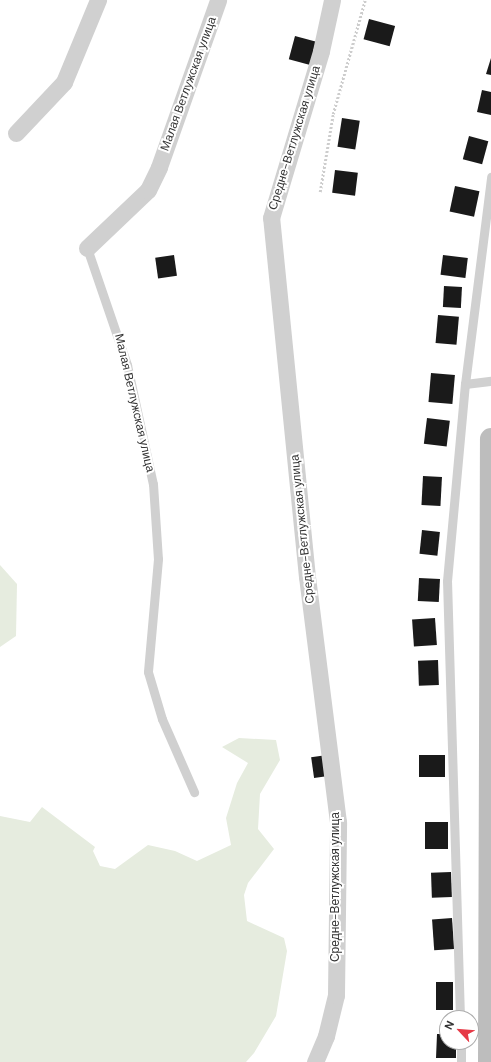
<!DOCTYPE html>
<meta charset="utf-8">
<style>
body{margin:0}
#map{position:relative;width:491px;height:1062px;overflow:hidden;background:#fff;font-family:"DM Sans",sans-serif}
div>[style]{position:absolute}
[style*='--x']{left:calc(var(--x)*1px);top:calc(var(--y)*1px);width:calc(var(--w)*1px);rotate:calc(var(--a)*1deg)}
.green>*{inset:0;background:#e6ecdf}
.building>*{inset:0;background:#1a1a1a;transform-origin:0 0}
.path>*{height:2.5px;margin-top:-1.25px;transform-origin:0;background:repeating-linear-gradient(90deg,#cdcdcd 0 2px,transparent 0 4px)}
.lane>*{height:9px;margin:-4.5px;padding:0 4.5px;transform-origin:4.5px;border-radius:4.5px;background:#d0d0d0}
.street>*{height:17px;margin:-8.5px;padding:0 8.5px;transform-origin:8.5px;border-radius:8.5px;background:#d0d0d0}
.secondary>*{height:22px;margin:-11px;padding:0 11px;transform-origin:11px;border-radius:11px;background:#bdbdbd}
span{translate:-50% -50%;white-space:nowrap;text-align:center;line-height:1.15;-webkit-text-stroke:4px #fff;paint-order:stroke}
.street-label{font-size:12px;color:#333}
.north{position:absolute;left:439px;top:1010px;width:40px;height:40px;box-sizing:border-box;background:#fff;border:1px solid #adadad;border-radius:50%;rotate:296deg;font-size:11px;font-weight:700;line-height:16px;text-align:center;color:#333}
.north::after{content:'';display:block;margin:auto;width:14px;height:18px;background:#e63946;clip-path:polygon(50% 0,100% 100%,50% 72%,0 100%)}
</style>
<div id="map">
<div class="green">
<div style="clip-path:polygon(0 565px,17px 584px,16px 636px,0 647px)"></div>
<div style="clip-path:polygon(239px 738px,276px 740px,280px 760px,260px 794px,258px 829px,274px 849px,248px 883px,244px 895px,247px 921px,284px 938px,287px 951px,276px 1016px,254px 1053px,246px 1062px,0 1062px,0 816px,30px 822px,42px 807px,95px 847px,93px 851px,100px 866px,115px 869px,148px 845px,175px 851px,197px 861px,231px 845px,226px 818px,237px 783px,248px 763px,222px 747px)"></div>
</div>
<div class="building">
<div style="left:369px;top:19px;width:27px;height:21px;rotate:15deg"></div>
<div style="left:295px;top:36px;width:24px;height:24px;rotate:15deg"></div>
<div style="clip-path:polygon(491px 58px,491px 75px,486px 74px)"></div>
<div style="clip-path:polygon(482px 90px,491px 92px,491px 115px,477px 112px)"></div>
<div style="left:342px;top:118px;width:18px;height:29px;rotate:9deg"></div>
<div style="left:469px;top:136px;width:20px;height:24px;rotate:15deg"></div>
<div style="left:335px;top:170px;width:23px;height:23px;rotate:7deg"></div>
<div style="left:455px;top:186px;width:25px;height:26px;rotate:12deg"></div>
<div style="left:174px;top:255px;width:21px;height:19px;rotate:82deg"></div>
<div style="left:443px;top:255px;width:25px;height:20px;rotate:7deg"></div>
<div style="left:444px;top:286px;width:18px;height:21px;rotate:3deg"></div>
<div style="left:438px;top:315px;width:21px;height:28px;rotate:5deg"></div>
<div style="left:431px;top:373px;width:24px;height:29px;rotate:5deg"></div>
<div style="left:427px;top:418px;width:23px;height:26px;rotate:7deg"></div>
<div style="left:423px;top:476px;width:19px;height:29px;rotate:3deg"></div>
<div style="left:422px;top:530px;width:18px;height:24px;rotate:6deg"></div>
<div style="left:419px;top:578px;width:21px;height:23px;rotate:3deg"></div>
<div style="left:435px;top:618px;width:27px;height:23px;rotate:86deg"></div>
<div style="left:438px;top:660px;width:25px;height:20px;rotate:88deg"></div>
<div style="left:327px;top:755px;width:21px;height:16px;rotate:82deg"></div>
<div style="left:419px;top:755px;width:26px;height:22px"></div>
<div style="left:425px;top:822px;width:23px;height:27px"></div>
<div style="left:451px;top:872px;width:25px;height:20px;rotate:88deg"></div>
<div style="left:452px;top:918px;width:31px;height:20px;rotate:86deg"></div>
<div style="left:436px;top:982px;width:17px;height:28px"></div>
<div style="clip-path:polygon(437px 1034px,447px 1034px,447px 1042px,456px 1042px,456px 1058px,436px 1058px)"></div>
</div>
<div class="path">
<div style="--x:320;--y:192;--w:79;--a:-80.5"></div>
<div style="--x:333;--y:114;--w:118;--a:-74.3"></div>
</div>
<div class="lane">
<div style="--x:87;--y:248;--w:124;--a:71.1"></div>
<div style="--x:127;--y:365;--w:122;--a:77.7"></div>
<div style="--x:153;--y:484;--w:75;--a:86.2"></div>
<div style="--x:158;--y:559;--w:113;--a:95.1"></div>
<div style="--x:148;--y:672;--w:49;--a:73.4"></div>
<div style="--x:162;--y:719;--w:80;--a:66.3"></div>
<div style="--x:465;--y:384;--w:209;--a:-82.8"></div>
<div style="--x:460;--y:1018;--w:437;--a:-91.7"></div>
<div style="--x:447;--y:581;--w:198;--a:-84.8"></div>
<div style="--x:465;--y:384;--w:26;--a:-7"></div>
<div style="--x:461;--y:1042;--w:20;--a:90"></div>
</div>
<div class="street">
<div style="--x:16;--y:133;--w:70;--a:-46.7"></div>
<div style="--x:64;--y:82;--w:89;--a:-67.5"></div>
<div style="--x:87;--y:248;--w:84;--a:-43.6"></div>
<div style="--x:148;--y:190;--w:25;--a:-64"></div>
<div style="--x:159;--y:167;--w:177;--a:-70.5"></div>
<div style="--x:315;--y:1062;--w:28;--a:-67"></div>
<div style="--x:326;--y:1036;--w:42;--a:-76.3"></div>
<div style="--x:336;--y:995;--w:173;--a:-89.3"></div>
<div style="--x:338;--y:822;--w:247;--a:-97.2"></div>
<div style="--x:307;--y:577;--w:361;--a:-95.7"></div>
<div style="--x:271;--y:218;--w:174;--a:-73.3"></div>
<div style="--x:321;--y:51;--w:52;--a:-77.8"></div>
</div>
<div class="secondary">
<div style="--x:489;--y:1062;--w:623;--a:-89.82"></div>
</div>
<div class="street-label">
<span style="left:189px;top:84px;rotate:-70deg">Малая Ветлужская улица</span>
<span style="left:295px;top:138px;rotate:-73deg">Средне-Ветлужская улица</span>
<span style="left:134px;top:403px;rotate:77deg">Малая Ветлужская улица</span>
<span style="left:303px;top:529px;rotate:-96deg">Средне-Ветлужская улица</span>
<span style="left:336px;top:887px;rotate:-90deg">Средне-Ветлужская улица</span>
</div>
<div class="north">N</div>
</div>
